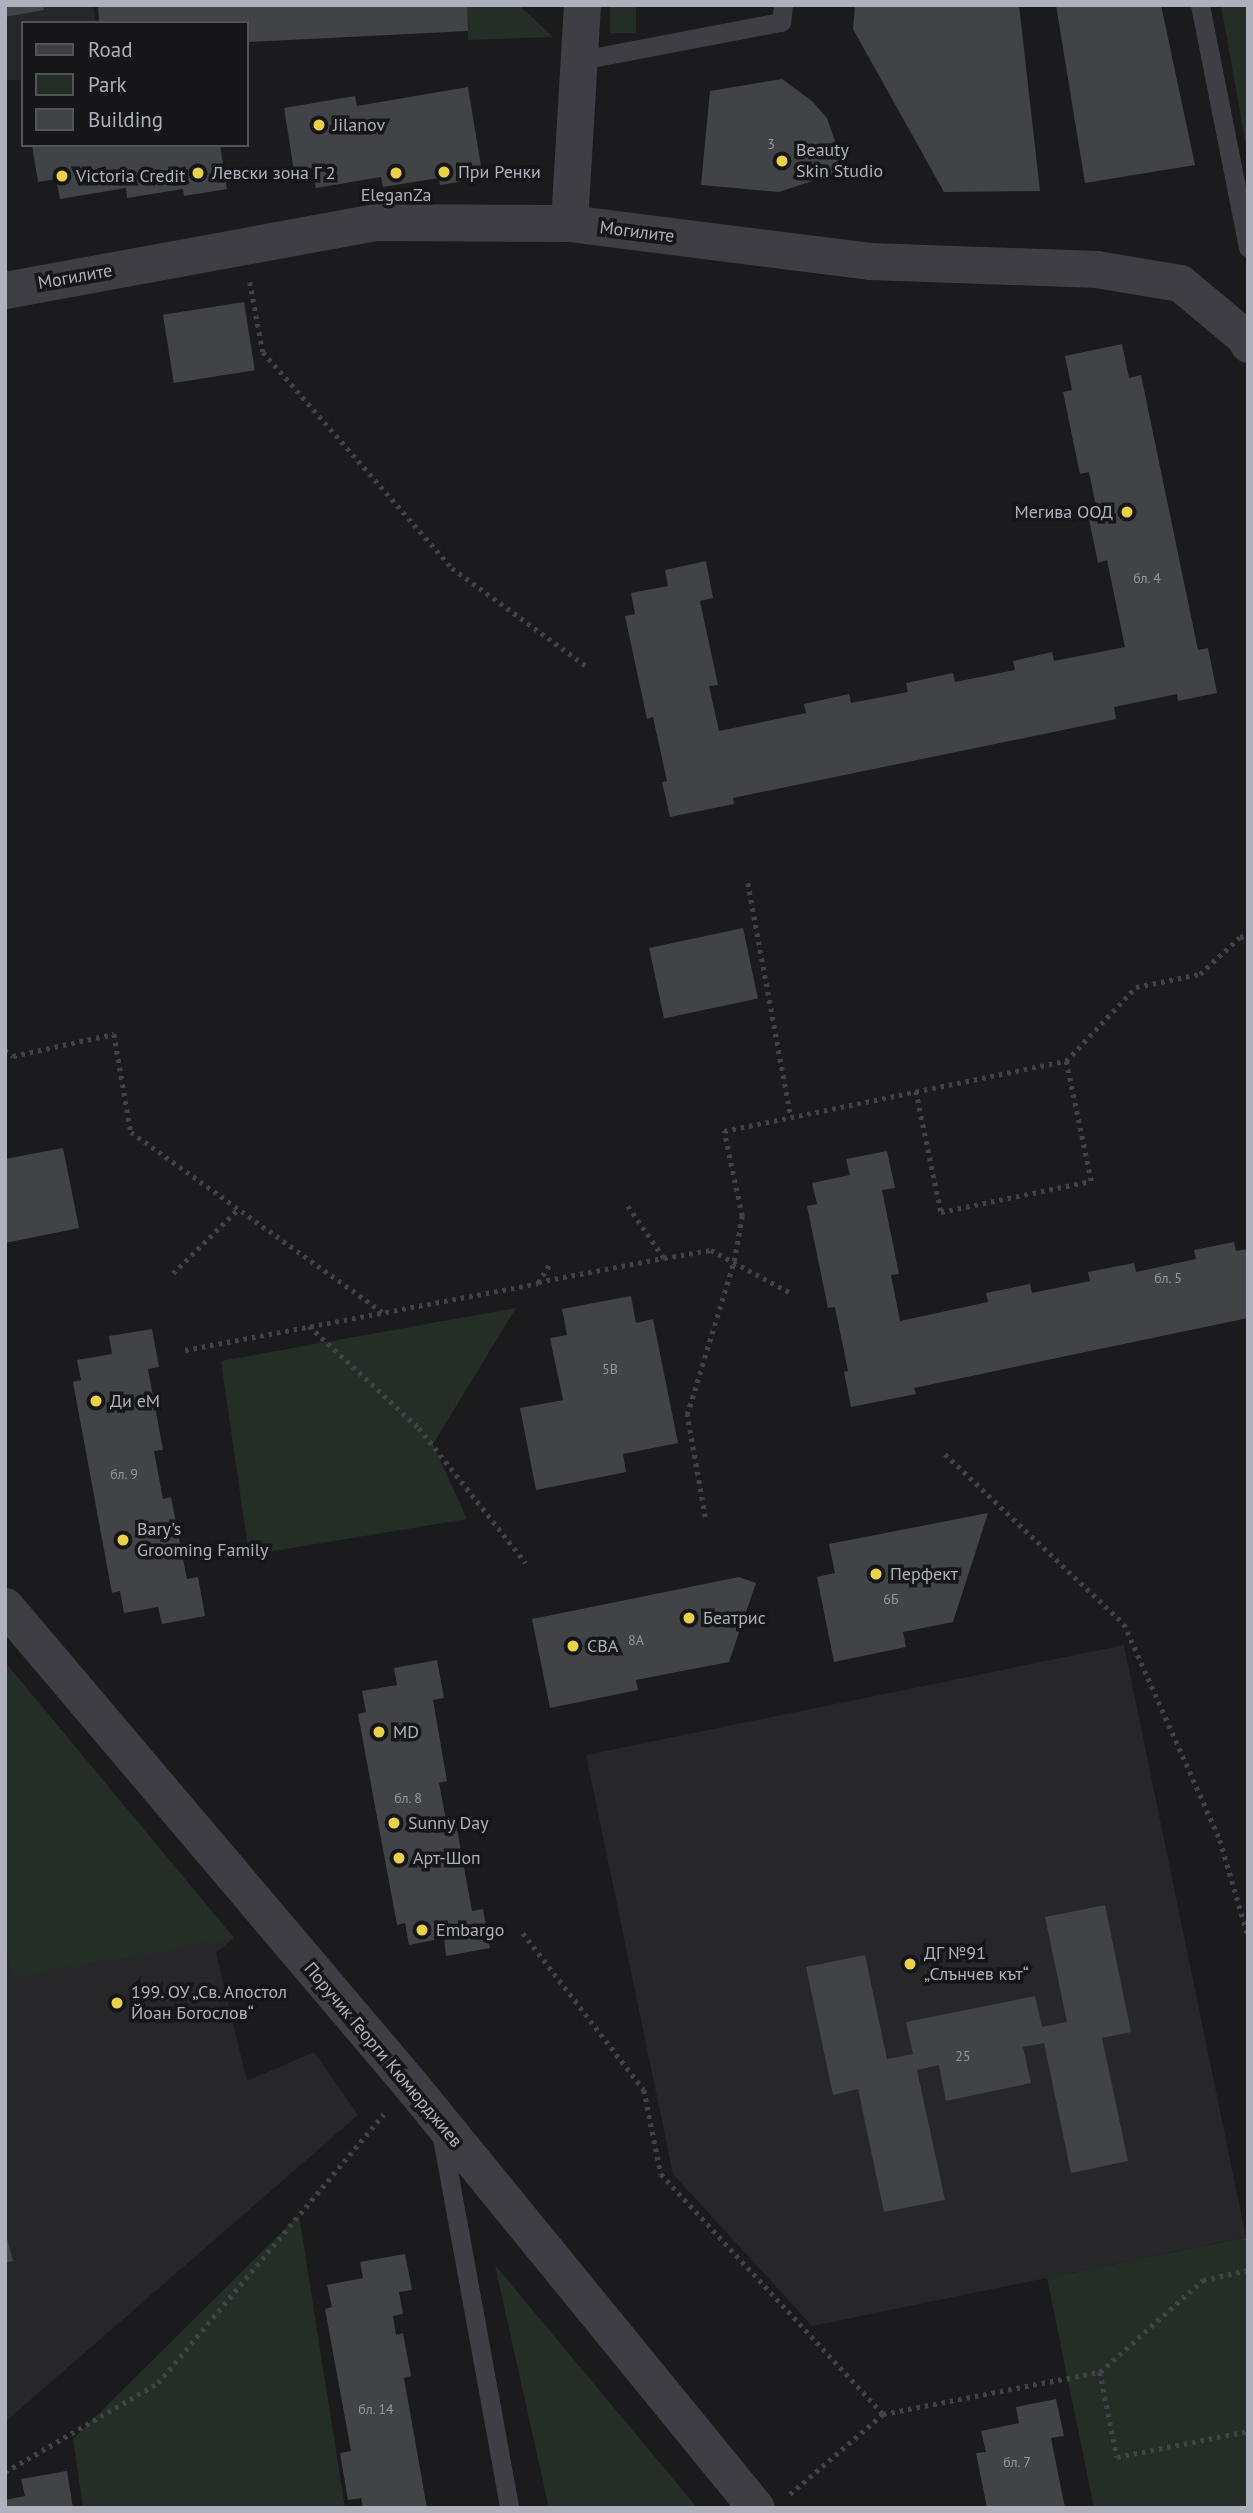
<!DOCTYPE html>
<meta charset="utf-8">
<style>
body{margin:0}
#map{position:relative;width:1253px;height:2513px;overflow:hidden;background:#1b1b1d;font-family:"PT Sans",sans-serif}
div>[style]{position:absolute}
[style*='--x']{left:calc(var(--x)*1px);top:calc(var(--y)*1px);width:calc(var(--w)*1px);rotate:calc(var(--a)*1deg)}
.built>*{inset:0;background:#27272a}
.green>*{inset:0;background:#252d27;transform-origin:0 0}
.building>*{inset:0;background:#424347;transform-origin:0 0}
.path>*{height:4.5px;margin-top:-2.25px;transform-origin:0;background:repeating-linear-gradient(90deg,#424249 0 3.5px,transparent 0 8.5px)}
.lane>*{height:19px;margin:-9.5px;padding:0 9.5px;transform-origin:9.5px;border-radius:9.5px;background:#3e3e44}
.street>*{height:37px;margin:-18.5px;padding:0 18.5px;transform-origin:18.5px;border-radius:18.5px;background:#3e3e44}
.dots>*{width:19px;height:19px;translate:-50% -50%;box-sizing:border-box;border:4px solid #161618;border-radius:50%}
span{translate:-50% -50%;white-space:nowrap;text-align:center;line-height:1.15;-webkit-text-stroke:7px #161618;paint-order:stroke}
.number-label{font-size:14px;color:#93959e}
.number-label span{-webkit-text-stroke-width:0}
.poi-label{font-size:18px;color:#aeb0bb}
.left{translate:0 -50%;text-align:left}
.right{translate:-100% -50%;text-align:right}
.street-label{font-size:18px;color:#aeb0bb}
.frame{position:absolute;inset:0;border:7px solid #aeb0bb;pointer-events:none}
.legend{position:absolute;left:21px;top:21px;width:228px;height:126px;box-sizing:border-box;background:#161618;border:2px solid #535459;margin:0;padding:9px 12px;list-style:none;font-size:21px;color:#aeb0bb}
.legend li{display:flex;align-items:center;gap:14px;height:35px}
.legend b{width:35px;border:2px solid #535459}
</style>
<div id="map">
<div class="built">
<div style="clip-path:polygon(5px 5px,93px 5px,96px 23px,23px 23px,23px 80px,5px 80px)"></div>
<div style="clip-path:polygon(1124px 1645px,1246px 2237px,812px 2326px,673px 2174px,586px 1755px)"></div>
<div style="clip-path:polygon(5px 1662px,234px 1938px,216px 1953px,247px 2081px,314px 2052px,358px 2115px,5px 2422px)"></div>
</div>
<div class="green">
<div style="clip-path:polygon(467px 5px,519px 5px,553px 37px,468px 40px)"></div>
<div style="left:610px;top:5px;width:26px;height:28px"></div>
<div style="clip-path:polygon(1221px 5px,1248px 5px,1248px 157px)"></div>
<div style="clip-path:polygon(516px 1308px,433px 1444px,467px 1519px,249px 1555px,221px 1361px)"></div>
<div style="clip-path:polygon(5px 1662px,25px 1686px,234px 1938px,13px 1977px,5px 1943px)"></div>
<div style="clip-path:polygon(299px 2215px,345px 2508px,83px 2508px,73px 2439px)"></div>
<div style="clip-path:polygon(1248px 2237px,1248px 2508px,1094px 2508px,1047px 2278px)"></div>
<div style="clip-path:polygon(495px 2265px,695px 2505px,692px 2508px,549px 2508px)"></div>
</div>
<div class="building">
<div style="clip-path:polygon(5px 5px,43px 5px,44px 10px,5px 17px)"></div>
<div style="clip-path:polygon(98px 5px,467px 5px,468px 31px,247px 42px,247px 23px,99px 23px)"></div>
<div style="clip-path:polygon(855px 5px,1019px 5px,1040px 191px,944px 192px,853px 29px)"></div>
<div style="clip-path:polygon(1056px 5px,1161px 5px,1195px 165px,1085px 183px)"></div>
<div style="clip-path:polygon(782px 79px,812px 101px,827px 118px,845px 170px,779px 192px,701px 185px,710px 91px)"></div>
<div style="clip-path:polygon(468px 87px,483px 178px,440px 185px,439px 178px,383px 187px,381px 177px,316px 188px,312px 168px,294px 171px,284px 108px,355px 96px,357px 106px)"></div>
<div style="clip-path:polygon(32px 145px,220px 145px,227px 189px,184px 196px,183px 189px,127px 198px,126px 188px,60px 199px,56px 179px,38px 182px)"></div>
<div style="left:244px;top:302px;width:69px;height:82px;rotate:81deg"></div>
<div style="clip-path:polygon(1122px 344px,1129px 378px,1141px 375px,1198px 650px,1208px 648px,1217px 693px,1178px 701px,1177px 694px,1114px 707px,1116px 719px,733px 798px,734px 804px,670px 817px,662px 782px,667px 781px,653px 717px,647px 719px,625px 616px,635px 614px,631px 593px,668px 586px,665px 570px,706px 561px,713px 598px,700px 601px,718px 685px,709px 686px,719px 731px,806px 713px,804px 704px,849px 694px,851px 703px,908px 692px,906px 683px,953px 673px,955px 682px,1015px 670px,1013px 661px,1052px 652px,1054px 661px,1125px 647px,1107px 560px,1098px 563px,1089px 519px,1098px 516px,1089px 472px,1080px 474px,1063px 392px,1072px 390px,1065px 356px)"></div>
<div style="left:743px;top:928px;width:72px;height:96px;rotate:78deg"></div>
<div style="clip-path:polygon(63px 1148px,79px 1228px,5px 1243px,5px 1159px)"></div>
<div style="clip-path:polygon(887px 1151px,895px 1188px,882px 1190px,899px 1274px,891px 1275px,900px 1321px,988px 1302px,986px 1293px,1030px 1284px,1032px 1293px,1090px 1281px,1088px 1272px,1134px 1263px,1136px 1272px,1196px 1259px,1194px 1250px,1234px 1242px,1236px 1251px,1248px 1249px,1248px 1318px,914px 1388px,916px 1394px,851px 1407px,844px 1372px,848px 1371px,835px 1307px,828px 1308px,807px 1206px,817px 1204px,812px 1183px,850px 1175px,846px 1159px)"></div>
<div style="clip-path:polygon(631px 1296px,636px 1323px,653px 1319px,678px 1443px,623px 1454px,626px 1472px,536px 1490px,520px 1408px,563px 1400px,550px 1338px,567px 1335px,562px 1309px)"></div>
<div style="clip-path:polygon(152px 1329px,159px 1367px,148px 1369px,163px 1450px,154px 1451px,163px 1499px,171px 1497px,187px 1579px,198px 1577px,205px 1616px,162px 1624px,158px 1607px,124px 1613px,120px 1591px,112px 1593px,73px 1382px,81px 1380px,77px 1360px,112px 1354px,109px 1336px)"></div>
<div style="clip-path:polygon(988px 1513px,953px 1622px,903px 1632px,906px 1647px,834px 1662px,817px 1577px,835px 1573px,829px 1544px)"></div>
<div style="clip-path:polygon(739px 1577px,756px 1583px,729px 1662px,636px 1680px,638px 1690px,550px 1708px,532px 1619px)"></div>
<div style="clip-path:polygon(437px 1660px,444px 1698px,433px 1700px,447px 1781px,439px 1783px,448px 1831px,457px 1829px,472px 1911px,483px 1909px,490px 1948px,446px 1956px,444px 1938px,409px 1945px,405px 1923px,397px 1925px,358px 1714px,366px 1712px,362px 1691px,397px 1685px,394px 1668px)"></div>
<div style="clip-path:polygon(1105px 1905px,1131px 2032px,1102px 2038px,1128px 2161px,1071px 2173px,1044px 2043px,1023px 2047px,1031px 2083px,946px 2101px,939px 2065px,917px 2070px,945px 2200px,884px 2212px,858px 2089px,833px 2095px,806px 1967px,865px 1955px,887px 2059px,913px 2054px,906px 2022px,1035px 1996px,1042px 2027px,1067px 2022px,1045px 1917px)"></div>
<div style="clip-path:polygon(5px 2231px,13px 2261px,5px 2263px)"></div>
<div style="clip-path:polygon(405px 2254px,412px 2290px,399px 2292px,403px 2314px,393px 2316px,396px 2335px,403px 2333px,411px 2376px,404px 2378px,427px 2508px,363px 2508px,361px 2498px,348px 2500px,340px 2453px,351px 2451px,325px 2309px,332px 2307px,327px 2285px,363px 2278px,360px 2262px)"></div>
<div style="clip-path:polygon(1056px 2399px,1064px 2436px,1051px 2438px,1065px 2508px,987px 2508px,976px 2453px,986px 2452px,981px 2431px,1019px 2423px,1016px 2407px)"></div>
<div style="clip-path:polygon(67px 2471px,73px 2508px,5px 2508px,5px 2500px,25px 2496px,21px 2479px)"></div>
</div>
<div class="path">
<div style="--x:250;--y:282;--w:71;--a:79.5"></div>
<div style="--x:263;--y:352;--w:287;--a:48.8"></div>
<div style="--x:452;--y:568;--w:168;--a:36.1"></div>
<div style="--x:748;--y:883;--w:238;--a:79.6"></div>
<div style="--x:5;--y:1050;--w:10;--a:37"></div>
<div style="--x:13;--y:1056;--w:103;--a:-12.3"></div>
<div style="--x:114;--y:1034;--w:99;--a:80.2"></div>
<div style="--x:131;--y:1132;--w:309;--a:35.6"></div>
<div style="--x:916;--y:1091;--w:124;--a:78.3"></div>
<div style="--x:941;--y:1212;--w:153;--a:-11.7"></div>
<div style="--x:1091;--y:1181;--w:123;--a:-101.8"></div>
<div style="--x:628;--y:1206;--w:63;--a:55.3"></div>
<div style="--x:664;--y:1258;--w:48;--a:-9.7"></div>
<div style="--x:711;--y:1250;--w:91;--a:28.3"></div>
<div style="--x:173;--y:1273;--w:90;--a:-44.5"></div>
<div style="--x:538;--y:1282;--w:128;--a:-10.8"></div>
<div style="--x:309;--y:1326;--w:150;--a:42.8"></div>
<div style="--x:419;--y:1428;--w:172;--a:51.6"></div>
<div style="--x:185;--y:1350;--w:359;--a:-10.7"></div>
<div style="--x:538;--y:1283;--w:25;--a:-58"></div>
<div style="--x:945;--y:1454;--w:247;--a:43.5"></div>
<div style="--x:1124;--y:1624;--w:236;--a:66"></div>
<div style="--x:1220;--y:1840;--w:100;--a:73.7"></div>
<div style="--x:705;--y:1517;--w:104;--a:-100"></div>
<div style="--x:687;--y:1415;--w:161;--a:-73"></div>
<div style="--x:734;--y:1261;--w:46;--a:-79.9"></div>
<div style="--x:742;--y:1216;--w:87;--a:-102"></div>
<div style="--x:724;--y:1131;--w:349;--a:-11.6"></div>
<div style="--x:1066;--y:1061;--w:102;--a:-46.6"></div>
<div style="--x:1136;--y:987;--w:65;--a:-11.5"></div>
<div style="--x:1200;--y:974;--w:54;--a:-42.8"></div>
<div style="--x:1240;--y:937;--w:8;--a:-14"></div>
<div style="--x:523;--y:1933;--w:198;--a:52.4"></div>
<div style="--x:644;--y:2090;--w:86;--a:78.6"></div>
<div style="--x:661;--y:2174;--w:327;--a:47.2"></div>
<div style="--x:1100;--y:2372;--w:87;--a:78.7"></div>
<div style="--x:1117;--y:2457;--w:134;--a:-11.2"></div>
<div style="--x:5;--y:2472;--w:177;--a:-30.2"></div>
<div style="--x:158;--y:2383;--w:351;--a:-50"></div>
<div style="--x:790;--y:2494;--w:123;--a:-40.7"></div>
<div style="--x:883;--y:2414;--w:221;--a:-11"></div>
<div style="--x:1100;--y:2372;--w:138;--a:-41.8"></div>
<div style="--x:1203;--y:2280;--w:46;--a:-12.5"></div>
</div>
<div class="lane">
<div style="--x:1200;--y:5;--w:247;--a:78.8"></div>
<div style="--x:581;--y:60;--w:204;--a:-10.8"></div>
<div style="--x:781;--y:22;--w:17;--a:-83"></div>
<div style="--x:441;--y:2132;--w:382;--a:79.7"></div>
</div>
<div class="street">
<div style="--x:569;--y:223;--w:218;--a:-86.6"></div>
<div style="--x:5;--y:290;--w:375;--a:-10.4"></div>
<div style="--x:374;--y:222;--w:195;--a:0.3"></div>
<div style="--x:569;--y:223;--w:303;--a:7.2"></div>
<div style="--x:870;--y:261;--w:226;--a:2"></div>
<div style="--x:1096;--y:269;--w:85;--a:9.5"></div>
<div style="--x:1180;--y:283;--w:87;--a:39.9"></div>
<div style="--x:1247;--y:339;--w:5;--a:79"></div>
<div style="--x:5;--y:1606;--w:627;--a:49.73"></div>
<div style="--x:410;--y:2084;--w:547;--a:50.78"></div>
</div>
<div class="dots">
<div style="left:319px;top:125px;background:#e9d247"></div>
<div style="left:782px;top:161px;background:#e9d247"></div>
<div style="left:444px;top:172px;background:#e9d247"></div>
<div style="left:198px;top:173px;background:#e9d247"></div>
<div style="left:396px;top:173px;background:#e9d247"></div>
<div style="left:62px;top:176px;background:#e9d247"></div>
<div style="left:1127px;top:512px;background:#e9d247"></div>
<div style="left:96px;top:1401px;background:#e9d247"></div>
<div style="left:123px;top:1540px;background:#e9d247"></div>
<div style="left:876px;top:1574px;background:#e9d247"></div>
<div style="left:689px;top:1618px;background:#e9d247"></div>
<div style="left:573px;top:1646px;background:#e9d247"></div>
<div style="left:379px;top:1732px;background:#e9d247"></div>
<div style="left:394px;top:1823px;background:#e9d247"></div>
<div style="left:399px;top:1858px;background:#e9d247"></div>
<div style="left:422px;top:1930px;background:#e9d247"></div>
<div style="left:910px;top:1964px;background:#e9d247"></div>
<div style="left:117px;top:2003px;background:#e9d247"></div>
</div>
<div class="number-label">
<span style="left:771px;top:144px">3</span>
<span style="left:1147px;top:578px">бл. 4</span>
<span style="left:1168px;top:1278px">бл. 5</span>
<span style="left:610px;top:1369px">5В</span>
<span style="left:124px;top:1474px">бл. 9</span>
<span style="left:891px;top:1599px">6Б</span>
<span style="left:636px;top:1640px">8А</span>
<span style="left:408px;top:1798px">бл. 8</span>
<span style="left:963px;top:2056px">25</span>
<span style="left:376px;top:2409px">бл. 14</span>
<span style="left:1017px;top:2462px">бл. 7</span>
</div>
<div class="poi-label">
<span class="left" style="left:333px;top:125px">Jilanov</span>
<span class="left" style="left:796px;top:161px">Beauty<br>Skin Studio</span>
<span class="left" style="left:458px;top:172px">При Ренки</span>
<span class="left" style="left:212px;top:173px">Левски зона Г 2</span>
<span class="left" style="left:76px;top:176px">Victoria Credit</span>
<span style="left:396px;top:195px">EleganZa</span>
<span class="right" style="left:1113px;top:512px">Мегива ООД</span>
<span class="left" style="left:110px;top:1401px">Ди еМ</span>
<span class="left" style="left:137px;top:1540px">Bary's<br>Grooming Family</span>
<span class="left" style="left:890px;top:1574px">Перфект</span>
<span class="left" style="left:703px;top:1618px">Беатрис</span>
<span class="left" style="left:587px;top:1646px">CBA</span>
<span class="left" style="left:393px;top:1732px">MD</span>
<span class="left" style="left:408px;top:1823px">Sunny Day</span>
<span class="left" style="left:413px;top:1858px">Арт-Шоп</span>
<span class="left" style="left:436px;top:1930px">Embargo</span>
<span class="left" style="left:924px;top:1964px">ДГ №91<br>„Слънчев кът“</span>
<span class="left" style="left:131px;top:2003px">199. ОУ „Св. Апостол<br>Йоан Богослов“</span>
</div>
<div class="street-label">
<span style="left:637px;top:232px;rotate:7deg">Могилите</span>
<span style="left:75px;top:277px;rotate:-10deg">Могилите</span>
<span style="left:383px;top:2055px;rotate:50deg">Поручик Георги Кюмюрджиев</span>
</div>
<div class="frame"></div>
<ul class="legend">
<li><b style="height:9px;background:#3e3e44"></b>Road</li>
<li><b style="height:19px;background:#252d27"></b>Park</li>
<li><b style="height:19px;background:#424347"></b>Building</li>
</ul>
</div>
